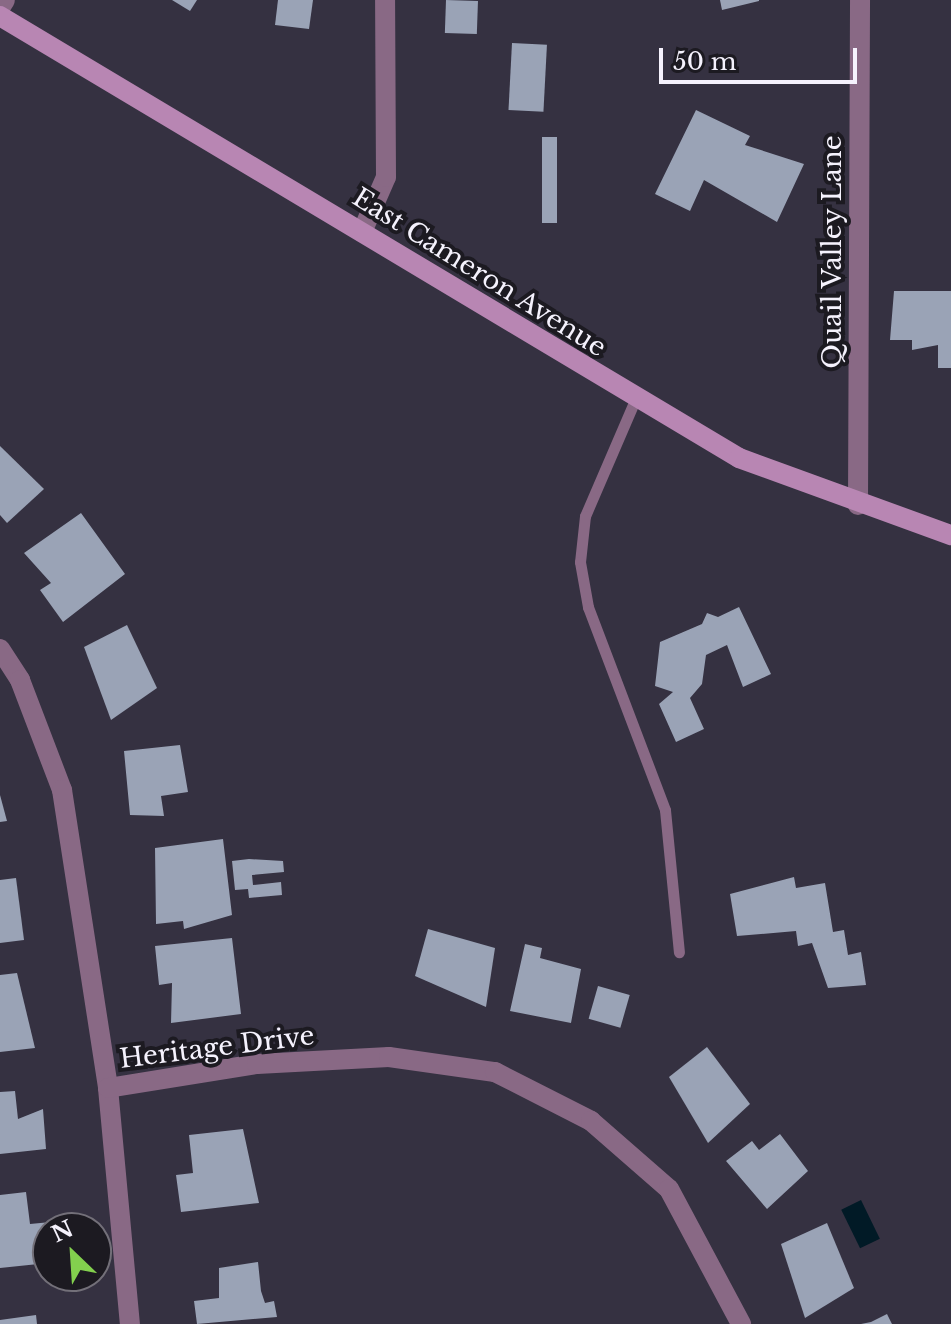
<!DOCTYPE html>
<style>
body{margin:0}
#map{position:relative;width:951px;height:1324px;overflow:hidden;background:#353141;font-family:"Libre Baskerville",serif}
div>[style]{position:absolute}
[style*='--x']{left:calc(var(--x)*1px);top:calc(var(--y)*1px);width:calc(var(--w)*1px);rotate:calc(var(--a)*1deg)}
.water>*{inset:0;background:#011a26;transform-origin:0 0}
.building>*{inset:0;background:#9aa3b6;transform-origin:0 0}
.lane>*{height:11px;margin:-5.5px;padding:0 5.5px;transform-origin:5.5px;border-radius:5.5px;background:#896985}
.street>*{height:20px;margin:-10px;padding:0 10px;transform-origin:10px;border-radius:10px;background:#896985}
.secondary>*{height:20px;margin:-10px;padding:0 10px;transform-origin:10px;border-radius:10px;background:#b886b3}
span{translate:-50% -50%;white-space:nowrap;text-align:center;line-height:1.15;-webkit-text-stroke:8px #1c1a21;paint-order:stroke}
.street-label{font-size:26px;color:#f5f2fd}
.north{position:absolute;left:32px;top:1212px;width:80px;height:80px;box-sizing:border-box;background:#1c1a21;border:2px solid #737079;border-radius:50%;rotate:335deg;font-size:22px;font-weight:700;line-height:32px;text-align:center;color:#f5f2fd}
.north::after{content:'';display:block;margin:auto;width:28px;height:36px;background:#83d04e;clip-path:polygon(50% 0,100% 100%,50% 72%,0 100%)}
.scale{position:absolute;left:659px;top:48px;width:198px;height:36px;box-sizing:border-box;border:4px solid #f5f2fd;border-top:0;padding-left:10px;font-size:24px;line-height:28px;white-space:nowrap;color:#f5f2fd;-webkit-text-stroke:6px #1c1a21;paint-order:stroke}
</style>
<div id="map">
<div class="water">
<div style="left:861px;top:1200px;width:43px;height:22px;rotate:64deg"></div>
</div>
<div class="building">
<div style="clip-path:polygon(172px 0,197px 0,190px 11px)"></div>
<div style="clip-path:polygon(278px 0,313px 0,309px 29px,275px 25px)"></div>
<div style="left:446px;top:0;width:32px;height:33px;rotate:2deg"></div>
<div style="clip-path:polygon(720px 0,759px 0,759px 1px,722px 10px)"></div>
<div style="left:512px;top:43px;width:35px;height:67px;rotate:3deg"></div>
<div style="clip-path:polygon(696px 110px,750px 136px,745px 145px,804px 164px,777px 222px,704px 180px,690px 211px,655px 194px)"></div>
<div style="left:542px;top:137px;width:15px;height:86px"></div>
<div style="clip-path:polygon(894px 291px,951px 291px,951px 368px,938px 368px,938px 345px,912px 350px,912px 340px,890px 340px)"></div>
<div style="clip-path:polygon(0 446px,44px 489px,7px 523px,0 515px)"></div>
<div style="clip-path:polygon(81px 513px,125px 574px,63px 622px,40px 590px,51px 583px,24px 553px)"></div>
<div style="clip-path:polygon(739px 607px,771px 674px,743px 687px,727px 645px,706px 655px,702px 684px,690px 698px,704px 729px,676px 742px,659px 704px,673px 692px,655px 686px,660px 642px,702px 624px,707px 613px,718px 617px)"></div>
<div style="clip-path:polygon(127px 625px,157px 688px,111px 720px,84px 647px)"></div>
<div style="clip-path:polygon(180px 745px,188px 792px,161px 796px,164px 816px,130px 815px,124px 751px)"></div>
<div style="clip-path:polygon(0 795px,7px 821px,0 822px)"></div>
<div style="clip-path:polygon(223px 839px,232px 915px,184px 929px,183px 921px,156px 924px,155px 848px)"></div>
<div style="clip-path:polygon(249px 859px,283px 861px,284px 872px,252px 875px,253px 885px,281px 882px,282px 895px,249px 898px,248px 889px,235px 890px,232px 861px)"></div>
<div style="clip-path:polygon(794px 877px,796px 888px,825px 883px,833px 932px,844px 930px,848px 955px,861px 952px,866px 985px,828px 988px,812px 943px,798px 946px,796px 931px,737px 936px,730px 894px)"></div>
<div style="clip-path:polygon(16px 878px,24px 940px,0 943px,0 880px)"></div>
<div style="clip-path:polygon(428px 929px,495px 948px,486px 1007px,415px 976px)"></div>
<div style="clip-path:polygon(232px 938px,241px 1014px,171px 1023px,172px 983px,159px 985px,155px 946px)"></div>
<div style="clip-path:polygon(525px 944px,542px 948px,540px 958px,581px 969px,571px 1023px,510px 1011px)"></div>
<div style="clip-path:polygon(17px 973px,35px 1048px,0 1052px,0 975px)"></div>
<div style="left:598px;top:986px;width:33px;height:34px;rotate:16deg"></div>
<div style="clip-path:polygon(707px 1047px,750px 1104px,708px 1143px,669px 1077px)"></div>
<div style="clip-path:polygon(15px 1091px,18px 1119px,43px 1109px,46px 1149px,0 1154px,0 1092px)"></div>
<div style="clip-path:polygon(243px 1129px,259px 1203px,181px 1212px,176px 1175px,193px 1173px,189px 1135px)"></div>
<div style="clip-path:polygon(780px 1134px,808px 1171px,767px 1209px,726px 1161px,752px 1141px,759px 1150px)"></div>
<div style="clip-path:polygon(26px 1192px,30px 1224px,51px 1222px,48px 1263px,0 1268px,0 1195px)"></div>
<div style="clip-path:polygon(827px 1223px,854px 1288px,805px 1318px,781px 1244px)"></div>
<div style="clip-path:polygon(258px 1262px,261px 1291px,265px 1303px,274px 1301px,277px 1317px,197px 1324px,194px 1301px,219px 1298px,219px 1268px)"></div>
<div style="clip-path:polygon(887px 1314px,892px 1324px,861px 1324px,871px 1322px)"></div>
<div style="clip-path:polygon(36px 1315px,37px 1324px,0 1324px,0 1320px)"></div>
</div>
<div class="lane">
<div style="--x:635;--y:400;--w:126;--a:113.3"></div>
<div style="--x:585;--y:516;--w:46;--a:96.2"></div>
<div style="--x:580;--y:562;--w:46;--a:79.9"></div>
<div style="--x:588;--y:607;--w:217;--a:69.2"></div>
<div style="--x:665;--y:810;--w:143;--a:84.4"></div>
</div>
<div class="street">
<div style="--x:0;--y:8;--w:9;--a:-58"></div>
<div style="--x:362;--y:232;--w:60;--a:-66.4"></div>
<div style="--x:386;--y:177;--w:177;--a:-90.3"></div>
<div style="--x:858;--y:505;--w:505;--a:-89.77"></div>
<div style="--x:0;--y:649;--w:37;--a:57"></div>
<div style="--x:20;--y:680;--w:118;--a:69.1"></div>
<div style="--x:62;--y:790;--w:302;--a:81.2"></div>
<div style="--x:108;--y:1088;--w:237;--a:84.7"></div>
<div style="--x:108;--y:1088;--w:151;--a:-9.2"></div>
<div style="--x:257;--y:1064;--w:132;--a:-3"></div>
<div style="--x:389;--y:1057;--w:107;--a:8.1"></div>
<div style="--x:495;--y:1072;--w:108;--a:27"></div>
<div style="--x:591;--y:1121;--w:103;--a:41.1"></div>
<div style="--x:669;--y:1189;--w:153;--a:61.9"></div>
</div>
<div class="secondary">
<div style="--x:0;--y:16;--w:861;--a:30.88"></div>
<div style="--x:739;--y:458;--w:226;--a:20"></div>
</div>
<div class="street-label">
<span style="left:833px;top:252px;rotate:-90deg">Quail Valley Lane</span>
<span style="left:479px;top:273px;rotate:32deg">East Cameron Avenue</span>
<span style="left:217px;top:1048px;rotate:-7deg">Heritage Drive</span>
</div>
<div class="north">N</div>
<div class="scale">50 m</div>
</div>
